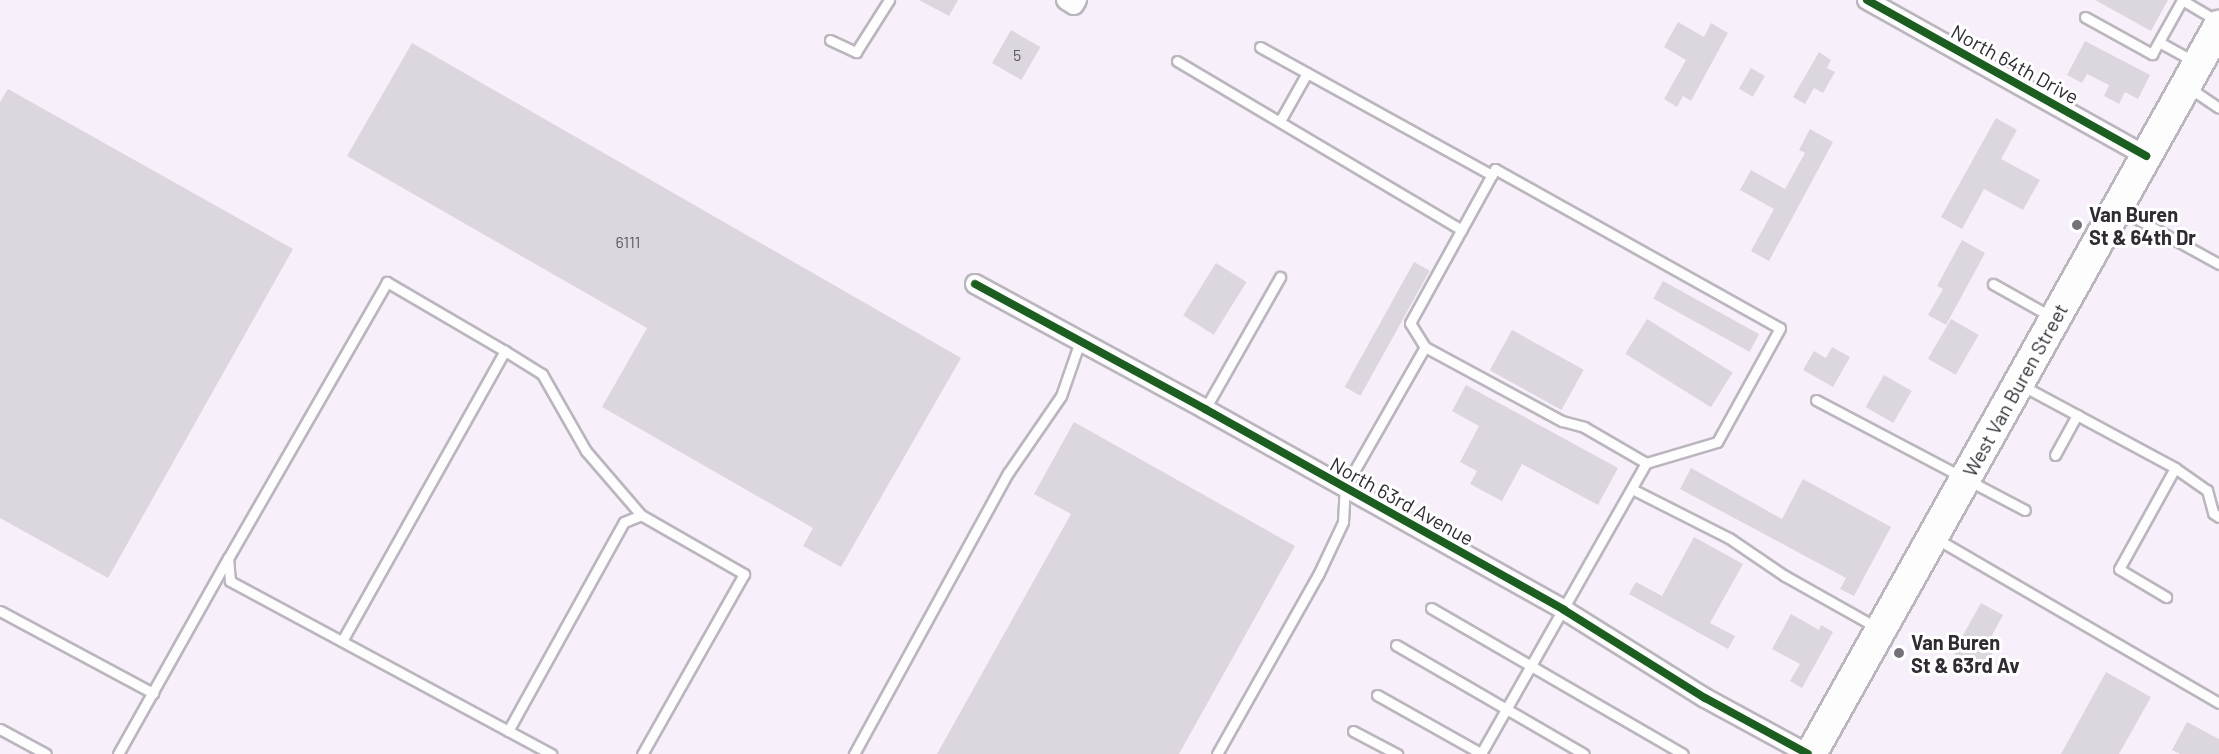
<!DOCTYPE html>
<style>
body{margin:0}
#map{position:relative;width:2219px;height:754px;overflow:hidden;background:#f7f0fa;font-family:Barlow,sans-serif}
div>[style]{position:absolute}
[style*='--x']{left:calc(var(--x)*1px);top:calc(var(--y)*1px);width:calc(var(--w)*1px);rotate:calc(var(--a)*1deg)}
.building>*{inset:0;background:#dcd6df;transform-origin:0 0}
.roads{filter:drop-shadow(2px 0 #bbb5be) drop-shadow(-2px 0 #bbb5be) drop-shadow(0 2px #bbb5be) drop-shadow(0 -2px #bbb5be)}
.service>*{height:9px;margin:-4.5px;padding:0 4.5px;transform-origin:4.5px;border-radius:4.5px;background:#fefdfe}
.minor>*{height:18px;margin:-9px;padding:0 9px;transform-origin:9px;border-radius:9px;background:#fefdfe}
.primary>*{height:30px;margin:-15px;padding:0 15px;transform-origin:15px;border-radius:15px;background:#fefdfe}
.cycleway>*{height:8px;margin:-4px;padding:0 4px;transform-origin:4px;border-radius:4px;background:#1b5e20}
.dots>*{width:16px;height:16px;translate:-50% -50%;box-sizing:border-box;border:3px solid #fff;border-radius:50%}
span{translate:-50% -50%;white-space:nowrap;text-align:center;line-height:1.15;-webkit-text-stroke:6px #fff;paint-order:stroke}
.number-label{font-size:16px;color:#5e5862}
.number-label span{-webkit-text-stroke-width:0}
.street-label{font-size:20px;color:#312b34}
.poi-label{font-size:20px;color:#312b34;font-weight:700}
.left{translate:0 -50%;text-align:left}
</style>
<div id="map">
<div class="building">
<div style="clip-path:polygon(919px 0,958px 0,949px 16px)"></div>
<div style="clip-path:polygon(2095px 0,2168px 0,2151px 31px)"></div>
<div style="clip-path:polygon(1678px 22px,1704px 37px,1711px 23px,1728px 33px,1691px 101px,1683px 96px,1677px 107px,1664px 99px,1686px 60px,1664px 47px)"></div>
<div style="left:1011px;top:30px;width:34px;height:38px;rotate:30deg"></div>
<div style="clip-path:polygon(2085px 41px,2150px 75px,2138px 99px,2125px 92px,2119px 104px,2104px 96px,2109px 85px,2087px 74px,2082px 83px,2067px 75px)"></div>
<div style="clip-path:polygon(412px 43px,961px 358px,841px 567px,803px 546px,813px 528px,602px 407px,647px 328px,347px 156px)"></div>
<div style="clip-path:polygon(1819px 52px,1831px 60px,1827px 68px,1835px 72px,1823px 93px,1814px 88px,1805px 104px,1793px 97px)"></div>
<div style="left:1751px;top:68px;width:16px;height:24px;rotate:30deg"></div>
<div style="clip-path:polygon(8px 89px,293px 249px,108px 578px,0 518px,0 102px)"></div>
<div style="clip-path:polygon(1996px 118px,2017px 130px,2001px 159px,2040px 180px,2023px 210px,1984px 189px,1962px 229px,1941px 217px)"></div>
<div style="clip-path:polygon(1810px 129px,1833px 142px,1769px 261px,1751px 251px,1774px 209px,1740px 190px,1751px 170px,1785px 189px,1805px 153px,1799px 150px)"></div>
<div style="clip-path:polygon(1962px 240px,1985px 253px,1946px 325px,1928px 315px,1943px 289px,1937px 286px)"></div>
<div style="left:1414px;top:262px;width:18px;height:143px;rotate:29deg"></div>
<div style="left:1216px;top:263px;width:36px;height:62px;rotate:32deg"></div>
<div style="left:1663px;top:281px;width:110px;height:20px;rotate:29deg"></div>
<div style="left:1647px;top:319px;width:101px;height:41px;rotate:32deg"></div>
<div style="left:1951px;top:319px;width:32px;height:46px;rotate:30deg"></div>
<div style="left:1512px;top:330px;width:82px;height:46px;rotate:29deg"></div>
<div style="clip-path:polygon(1832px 347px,1850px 357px,1833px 387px,1803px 370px,1814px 351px,1826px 358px)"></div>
<div style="left:1884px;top:375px;width:32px;height:37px;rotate:30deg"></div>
<div style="clip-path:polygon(1466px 385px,1618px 468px,1598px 505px,1522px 464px,1502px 501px,1470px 484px,1477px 471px,1460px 462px,1479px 426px,1452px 411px)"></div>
<div style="clip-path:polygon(1074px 422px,1295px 546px,1179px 754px,937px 754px,1071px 514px,1034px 494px)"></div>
<div style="clip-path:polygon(1691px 468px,1782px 519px,1803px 479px,1891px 527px,1854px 596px,1840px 589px,1846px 578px,1680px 489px)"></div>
<div style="clip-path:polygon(1694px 537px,1743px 564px,1710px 623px,1735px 636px,1728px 649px,1629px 594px,1636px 582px,1662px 596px)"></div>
<div style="clip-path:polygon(1981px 603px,2003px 615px,1992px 635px,2000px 640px,1983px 670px,1953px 653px)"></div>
<div style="clip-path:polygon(1791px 614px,1819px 630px,1821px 625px,1833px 632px,1802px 688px,1790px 681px,1800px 664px,1772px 649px)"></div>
<div style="clip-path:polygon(2106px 672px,2151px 697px,2119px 754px,2061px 754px)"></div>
<div style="clip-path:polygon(2187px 722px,2219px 739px,2219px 754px,2180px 754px,2172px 750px)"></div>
</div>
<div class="roads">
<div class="service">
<div style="--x:2182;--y:0;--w:43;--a:30.7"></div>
<div style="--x:2085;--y:17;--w:77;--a:28.9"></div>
<div style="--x:2152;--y:54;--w:62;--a:-60.9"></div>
<div style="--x:830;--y:40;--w:29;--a:25"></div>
<div style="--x:856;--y:52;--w:62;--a:-57.6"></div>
<div style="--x:2159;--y:42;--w:39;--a:29"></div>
<div style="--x:1260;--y:47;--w:265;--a:28.9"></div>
<div style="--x:1177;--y:61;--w:331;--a:30.7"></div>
<div style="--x:2188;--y:87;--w:37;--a:34"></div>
<div style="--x:1280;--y:121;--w:55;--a:-60.6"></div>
<div style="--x:2119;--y:209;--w:114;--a:28.8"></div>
<div style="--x:1993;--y:284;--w:65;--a:29.3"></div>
<div style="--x:1425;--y:347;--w:28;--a:-122"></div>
<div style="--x:1410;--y:323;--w:176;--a:-61.1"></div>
<div style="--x:1495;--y:169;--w:326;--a:29.2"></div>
<div style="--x:1780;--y:328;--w:130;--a:118.9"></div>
<div style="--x:1717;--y:442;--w:74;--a:163.5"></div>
<div style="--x:505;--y:351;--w:137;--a:-149.7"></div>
<div style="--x:387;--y:282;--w:319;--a:119.9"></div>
<div style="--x:228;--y:558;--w:23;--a:85"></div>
<div style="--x:230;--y:581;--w:365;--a:28.3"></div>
<div style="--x:2023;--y:386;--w:173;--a:28.3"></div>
<div style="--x:2175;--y:468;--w:115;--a:119"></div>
<div style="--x:2119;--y:569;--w:55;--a:30.8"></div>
<div style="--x:1816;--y:400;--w:236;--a:27.8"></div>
<div style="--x:1205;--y:409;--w:152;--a:-60.4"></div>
<div style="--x:2055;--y:455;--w:46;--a:-61.2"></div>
<div style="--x:2175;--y:468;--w:39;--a:35"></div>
<div style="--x:2207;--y:490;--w:24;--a:75"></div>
<div style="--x:2213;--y:513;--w:7;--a:34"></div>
<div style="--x:1632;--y:489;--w:109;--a:26.8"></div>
<div style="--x:1729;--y:538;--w:68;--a:34.2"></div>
<div style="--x:1785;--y:576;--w:104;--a:29.3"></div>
<div style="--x:1937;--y:539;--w:326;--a:30.2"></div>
<div style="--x:1431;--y:608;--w:291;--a:30.1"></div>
<div style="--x:0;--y:611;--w:174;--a:28.2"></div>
<div style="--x:342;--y:641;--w:333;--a:-60.7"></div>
<div style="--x:505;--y:351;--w:44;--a:31.9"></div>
<div style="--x:542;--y:374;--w:89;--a:60.3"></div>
<div style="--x:586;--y:451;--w:84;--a:49.3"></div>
<div style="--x:1396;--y:645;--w:217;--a:30.1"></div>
<div style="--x:1377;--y:695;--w:120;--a:29.3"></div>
<div style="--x:0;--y:729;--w:52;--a:28.5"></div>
<div style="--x:508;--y:731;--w:239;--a:-61"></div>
<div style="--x:624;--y:522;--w:18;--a:-22"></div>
<div style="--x:641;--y:515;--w:119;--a:29.8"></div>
<div style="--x:744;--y:574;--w:207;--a:119.5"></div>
<div style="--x:1353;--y:731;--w:50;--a:27.6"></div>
<div style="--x:118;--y:754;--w:225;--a:-60.7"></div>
<div style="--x:854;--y:754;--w:320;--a:-61.3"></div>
<div style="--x:1008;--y:473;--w:93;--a:-55.5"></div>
<div style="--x:1061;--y:396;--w:58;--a:-70.9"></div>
<div style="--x:1217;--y:754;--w:206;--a:-60.6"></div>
<div style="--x:1318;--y:575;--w:59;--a:-64.7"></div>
<div style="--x:1343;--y:522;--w:35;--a:-87"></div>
<div style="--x:1345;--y:487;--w:161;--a:-60.3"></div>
<div style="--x:1425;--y:347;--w:156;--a:28.4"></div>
<div style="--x:1562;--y:421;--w:23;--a:15"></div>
<div style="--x:1584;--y:427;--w:72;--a:30.1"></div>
<div style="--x:1646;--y:463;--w:335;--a:119.6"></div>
</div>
<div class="minor">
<div style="--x:1066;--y:0;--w:9;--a:32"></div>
<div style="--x:1074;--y:5;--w:6;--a:-59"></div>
<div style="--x:1867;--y:0;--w:320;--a:29.2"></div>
<div style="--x:975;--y:284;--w:262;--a:28.5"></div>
<div style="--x:1205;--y:409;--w:411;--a:29.2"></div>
<div style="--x:1564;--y:610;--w:166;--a:32"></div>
<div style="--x:1705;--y:698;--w:117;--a:28.5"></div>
</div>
<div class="primary">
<div style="--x:1811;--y:754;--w:835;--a:-60.73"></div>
</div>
</div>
<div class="cycleway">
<div style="--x:1867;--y:0;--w:320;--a:29.2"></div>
<div style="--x:975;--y:284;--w:262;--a:28.5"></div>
<div style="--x:1205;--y:409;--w:411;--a:29.2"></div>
<div style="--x:1564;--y:610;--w:166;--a:32"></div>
<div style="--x:1705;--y:698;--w:117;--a:28.5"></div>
</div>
<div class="dots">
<div style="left:2077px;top:225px;background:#767079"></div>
<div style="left:1899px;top:653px;background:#767079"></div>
</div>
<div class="number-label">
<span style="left:1017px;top:55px">5</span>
<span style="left:628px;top:242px">6111</span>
</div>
<div class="street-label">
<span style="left:2015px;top:64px;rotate:29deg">North 64th Drive</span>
<span style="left:2015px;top:390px;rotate:-61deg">West Van Buren Street</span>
<span style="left:1402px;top:501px;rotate:29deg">North 63rd Avenue</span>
</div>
<div class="poi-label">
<span class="left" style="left:2089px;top:226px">Van Buren<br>St &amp; 64th Dr</span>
<span class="left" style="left:1911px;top:654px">Van Buren<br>St &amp; 63rd Av</span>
</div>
</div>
